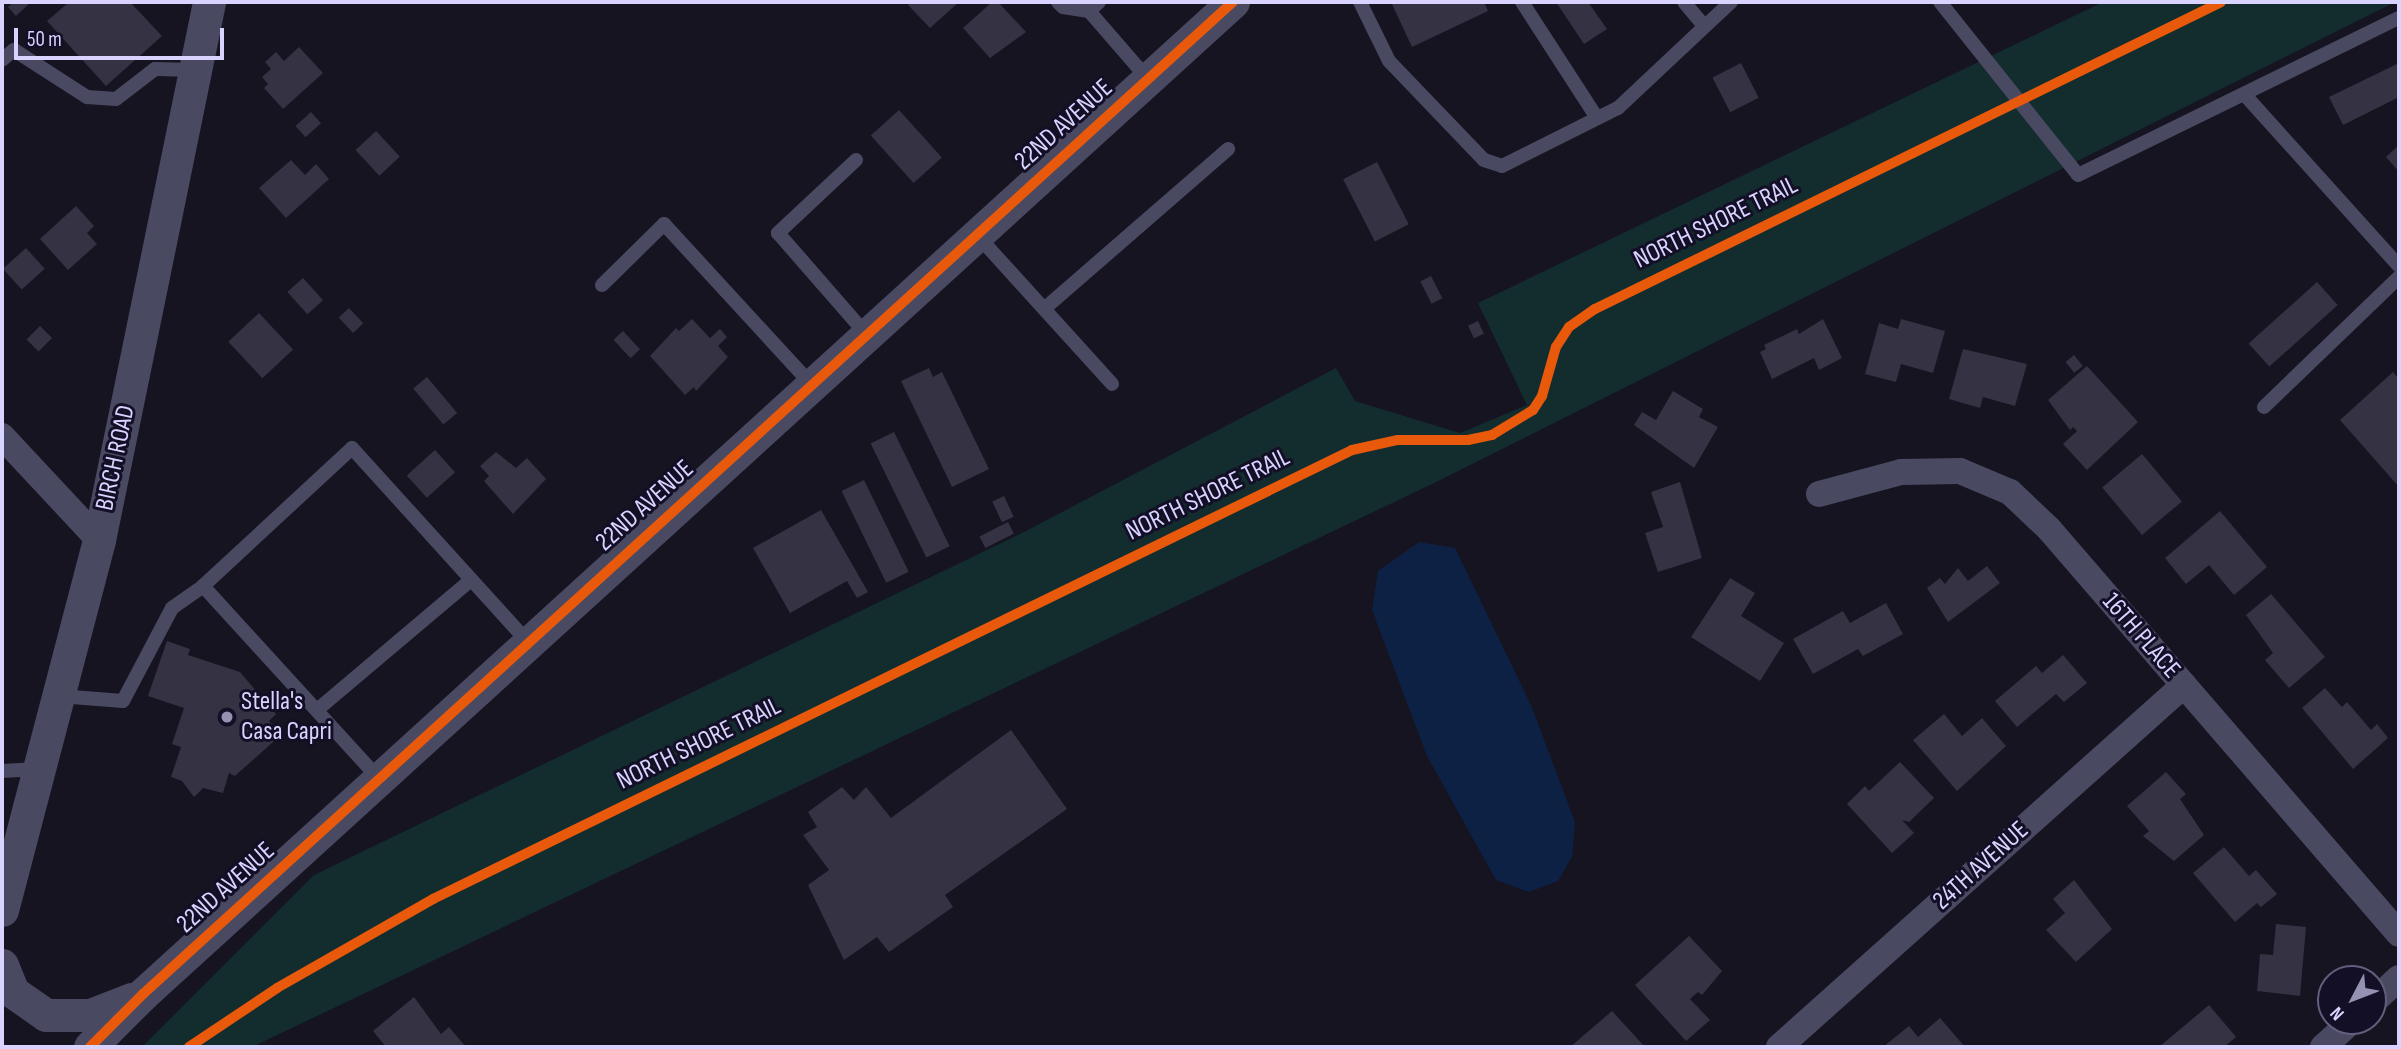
<!DOCTYPE html>
<style>
body{margin:0}
#map{position:relative;width:2401px;height:1049px;overflow:hidden;background:#161421;font-family:"Sofia Sans Condensed",sans-serif}
div>[style]{position:absolute}
[style*='--x']{left:calc(var(--x)*1px);top:calc(var(--y)*1px);width:calc(var(--w)*1px);rotate:calc(var(--a)*1deg)}
.green>*{inset:0;background:#132c2d}
.water>*{inset:0;background:#0d2144}
.building>*{inset:0;background:#343243;transform-origin:0 0}
.service>*{height:14px;margin:-7px;padding:0 7px;transform-origin:7px;border-radius:7px;background:#4a4962}
.minor>*{height:26px;margin:-13px;padding:0 13px;transform-origin:13px;border-radius:13px;background:#4a4962}
.tertiary>*{height:33px;margin:-16.5px;padding:0 16.5px;transform-origin:16.5px;border-radius:16.5px;background:#4a4962}
.cycleway>*{height:10px;margin:-5px;padding:0 5px;transform-origin:5px;border-radius:5px;background:#e8590c}
.dots>*{width:19px;height:19px;translate:-50% -50%;box-sizing:border-box;border:4px solid #130f26;border-radius:50%}
span{translate:-50% -50%;white-space:nowrap;text-align:center;line-height:1.15;-webkit-text-stroke:6px #130f26;paint-order:stroke}
.street-label{font-size:26px;color:#d9d4ff}
.poi-label{font-size:26px;color:#d9d4ff}
.left{translate:0 -50%;text-align:left}
.frame{position:absolute;inset:0;border:4px solid #d9d4ff;pointer-events:none}
.north{position:absolute;left:2317px;top:965px;width:70px;height:70px;box-sizing:border-box;background:#130f26;border:2px solid #625e7d;border-radius:50%;rotate:228deg;font-size:19px;font-weight:700;line-height:28px;text-align:center;color:#d9d4ff}
.north::after{content:'';display:block;margin:auto;width:24px;height:32px;background:#9591b1;clip-path:polygon(50% 0,100% 100%,50% 72%,0 100%)}
.scale{position:absolute;left:14px;top:28px;width:210px;height:32px;box-sizing:border-box;border:4px solid #d9d4ff;border-top:0;padding-left:9px;font-size:21px;line-height:24px;white-space:nowrap;color:#d9d4ff;-webkit-text-stroke:5px #130f26;paint-order:stroke}
</style>
<div id="map">
<div class="green">
<div style="clip-path:polygon(2103px 2px,2395px 2px,1432px 484px,252px 1047px,142px 1047px,314px 875px,1024px 532px,1336px 368px,1355px 401px,1460px 433px,1527px 405px,1478px 303px)"></div>
</div>
<div class="water">
<div style="clip-path:polygon(1419px 542px,1455px 548px,1531px 705px,1575px 822px,1572px 857px,1558px 881px,1529px 892px,1496px 880px,1427px 756px,1372px 610px,1378px 571px)"></div>
</div>
<div class="building">
<div style="clip-path:polygon(14px 2px,29px 2px,30px 3px,16px 16px,8px 7px)"></div>
<div style="clip-path:polygon(69px 2px,130px 2px,162px 36px,106px 86px,47px 21px)"></div>
<div style="clip-path:polygon(912px 2px,959px 2px,930px 28px,908px 5px)"></div>
<div style="clip-path:polygon(992px 2px,998px 2px,1026px 32px,990px 58px,963px 28px)"></div>
<div style="clip-path:polygon(1391px 2px,1484px 2px,1488px 11px,1412px 47px)"></div>
<div style="clip-path:polygon(1556px 2px,1588px 2px,1607px 29px,1584px 44px)"></div>
<div style="clip-path:polygon(299px 47px,323px 73px,283px 109px,264px 88px,268px 84px,262px 77px,271px 69px,265px 62px,276px 52px,284px 61px)"></div>
<div style="left:1741px;top:63px;width:39px;height:32px;rotate:63deg"></div>
<div style="clip-path:polygon(2399px 63px,2399px 97px,2343px 125px,2329px 97px)"></div>
<div style="left:899px;top:110px;width:64px;height:38px;rotate:48deg"></div>
<div style="left:311px;top:112px;width:15px;height:21px;rotate:48deg"></div>
<div style="left:376px;top:131px;width:35px;height:28px;rotate:47deg"></div>
<div style="clip-path:polygon(2399px 145px,2399px 172px,2386px 157px)"></div>
<div style="clip-path:polygon(291px 160px,305px 175px,316px 164px,329px 179px,286px 218px,259px 188px)"></div>
<div style="left:1377px;top:162px;width:70px;height:38px;rotate:63deg"></div>
<div style="clip-path:polygon(76px 206px,94px 226px,87px 233px,97px 244px,68px 270px,40px 239px)"></div>
<div style="left:26px;top:248px;width:28px;height:31px;rotate:48deg"></div>
<div style="left:1431px;top:276px;width:25px;height:12px;rotate:63deg"></div>
<div style="left:303px;top:278px;width:30px;height:21px;rotate:48deg"></div>
<div style="left:2317px;top:282px;width:31px;height:92px;rotate:48deg"></div>
<div style="left:349px;top:308px;width:21px;height:14px;rotate:47deg"></div>
<div style="left:259px;top:313px;width:50px;height:42px;rotate:47deg"></div>
<div style="clip-path:polygon(692px 319px,710px 338px,720px 329px,727px 337px,718px 346px,728px 357px,696px 391px,694px 387px,685px 395px,650px 356px,676px 328px,679px 331px)"></div>
<div style="clip-path:polygon(1823px 319px,1842px 358px,1819px 370px,1814px 358px,1772px 379px,1760px 352px,1766px 349px,1764px 345px,1797px 329px,1799px 334px)"></div>
<div style="clip-path:polygon(1901px 319px,1945px 331px,1933px 373px,1901px 364px,1896px 382px,1865px 374px,1879px 323px,1898px 329px)"></div>
<div style="left:1478px;top:321px;width:14px;height:11px;rotate:65deg"></div>
<div style="left:40px;top:326px;width:17px;height:19px;rotate:45deg"></div>
<div style="left:623px;top:331px;width:25px;height:13px;rotate:47deg"></div>
<div style="clip-path:polygon(1963px 349px,2027px 364px,2015px 406px,1983px 397px,1980px 408px,1949px 399px)"></div>
<div style="left:2074px;top:355px;width:14px;height:11px;rotate:51deg"></div>
<div style="clip-path:polygon(2087px 366px,2138px 422px,2087px 470px,2063px 444px,2077px 431px,2073px 427px,2070px 430px,2048px 400px)"></div>
<div style="clip-path:polygon(929px 368px,933px 377px,942px 372px,989px 469px,952px 487px,901px 381px)"></div>
<div style="clip-path:polygon(2393px 372px,2399px 379px,2399px 487px,2340px 420px)"></div>
<div style="left:427px;top:377px;width:47px;height:18px;rotate:50deg"></div>
<div style="clip-path:polygon(1673px 391px,1703px 409px,1699px 417px,1718px 427px,1694px 468px,1634px 425px,1642px 412px,1656px 420px)"></div>
<div style="left:894px;top:432px;width:127px;height:26px;rotate:64deg"></div>
<div style="left:435px;top:450px;width:30px;height:38px;rotate:48deg"></div>
<div style="clip-path:polygon(496px 452px,516px 468px,527px 458px,546px 479px,513px 514px,484px 481px,489px 476px,480px 466px)"></div>
<div style="left:2142px;top:454px;width:62px;height:52px;rotate:50deg"></div>
<div style="left:864px;top:480px;width:102px;height:25px;rotate:64deg"></div>
<div style="clip-path:polygon(1680px 482px,1702px 558px,1658px 572px,1645px 533px,1663px 527px,1651px 492px)"></div>
<div style="left:1004px;top:496px;width:23px;height:13px;rotate:65deg"></div>
<div style="clip-path:polygon(821px 510px,868px 592px,857px 598px,847px 581px,790px 613px,753px 548px)"></div>
<div style="clip-path:polygon(2220px 511px,2267px 567px,2234px 595px,2209px 565px,2186px 584px,2165px 558px)"></div>
<div style="left:1008px;top:522px;width:13px;height:32px;rotate:63deg"></div>
<div style="clip-path:polygon(1987px 566px,2000px 583px,1948px 622px,1927px 588px,1940px 578px,1945px 584px,1958px 568px,1968px 581px)"></div>
<div style="clip-path:polygon(1730px 578px,1755px 593px,1741px 616px,1784px 643px,1760px 681px,1691px 637px)"></div>
<div style="clip-path:polygon(2271px 594px,2325px 657px,2289px 688px,2265px 660px,2273px 653px,2246px 615px)"></div>
<div style="clip-path:polygon(1886px 603px,1903px 634px,1863px 656px,1858px 649px,1813px 674px,1793px 639px,1843px 611px,1850px 623px)"></div>
<div style="clip-path:polygon(167px 641px,190px 649px,188px 655px,240px 672px,276px 714px,269px 721px,282px 734px,235px 776px,229px 773px,223px 793px,203px 788px,194px 797px,182px 781px,171px 777px,181px 747px,172px 744px,184px 708px,148px 696px)"></div>
<div style="clip-path:polygon(2063px 655px,2087px 683px,2064px 702px,2056px 694px,2017px 727px,1995px 701px,2036px 666px,2042px 673px)"></div>
<div style="clip-path:polygon(2325px 688px,2342px 707px,2347px 702px,2371px 730px,2377px 724px,2388px 738px,2353px 769px,2302px 708px)"></div>
<div style="clip-path:polygon(1944px 714px,1962px 736px,1982px 718px,2006px 746px,1957px 791px,1913px 740px)"></div>
<div style="clip-path:polygon(1011px 730px,1067px 809px,945px 895px,953px 907px,889px 952px,877px 937px,844px 960px,808px 885px,829px 870px,803px 835px,817px 827px,808px 812px,842px 787px,854px 800px,866px 787px,891px 818px)"></div>
<div style="clip-path:polygon(1900px 762px,1934px 798px,1909px 822px,1902px 820px,1914px 833px,1892px 853px,1847px 804px,1865px 786px,1869px 791px)"></div>
<div style="clip-path:polygon(2166px 772px,2186px 794px,2180px 799px,2204px 835px,2174px 861px,2143px 836px,2149px 831px,2127px 806px)"></div>
<div style="clip-path:polygon(2224px 847px,2249px 876px,2256px 870px,2277px 894px,2261px 907px,2257px 903px,2235px 922px,2193px 873px)"></div>
<div style="clip-path:polygon(2074px 880px,2112px 929px,2076px 962px,2046px 930px,2065px 913px,2053px 899px)"></div>
<div style="clip-path:polygon(2276px 924px,2306px 927px,2300px 996px,2257px 991px,2260px 954px,2273px 955px)"></div>
<div style="clip-path:polygon(1689px 936px,1722px 971px,1702px 995px,1698px 992px,1690px 999px,1710px 1020px,1686px 1041px,1635px 985px)"></div>
<div style="clip-path:polygon(414px 997px,441px 1034px,449px 1027px,466px 1047px,386px 1047px,373px 1031px)"></div>
<div style="clip-path:polygon(2209px 1005px,2236px 1037px,2224px 1047px,2159px 1047px)"></div>
<div style="clip-path:polygon(1612px 1011px,1645px 1047px,1570px 1047px)"></div>
<div style="clip-path:polygon(1940px 1018px,1965px 1047px,1883px 1047px,1909px 1026px,1918px 1037px)"></div>
</div>
<div class="service">
<div style="--x:1058;--y:2;--w:7;--a:45"></div>
<div style="--x:1063;--y:7;--w:26;--a:9"></div>
<div style="--x:1099;--y:2;--w:13;--a:138"></div>
<div style="--x:1089;--y:11;--w:90;--a:49.1"></div>
<div style="--x:1360;--y:2;--w:66;--a:63.8"></div>
<div style="--x:1389;--y:61;--w:137;--a:46.2"></div>
<div style="--x:1484;--y:160;--w:19;--a:18"></div>
<div style="--x:1502;--y:166;--w:130;--a:-26.6"></div>
<div style="--x:1618;--y:108;--w:155;--a:-43.2"></div>
<div style="--x:1522;--y:2;--w:138;--a:57.1"></div>
<div style="--x:1684;--y:2;--w:31;--a:50"></div>
<div style="--x:1940;--y:2;--w:221;--a:51.4"></div>
<div style="--x:2078;--y:175;--w:357;--a:-26.1"></div>
<div style="--x:2;--y:60;--w:16;--a:-40"></div>
<div style="--x:14;--y:50;--w:87;--a:32.8"></div>
<div style="--x:87;--y:97;--w:29;--a:4"></div>
<div style="--x:116;--y:99;--w:49;--a:-37.6"></div>
<div style="--x:155;--y:69;--w:40;--a:1.4"></div>
<div style="--x:2244;--y:94;--w:232;--a:48"></div>
<div style="--x:856;--y:160;--w:107;--a:136.9"></div>
<div style="--x:778;--y:233;--w:135;--a:48.9"></div>
<div style="--x:977;--y:235;--w:201;--a:47.8"></div>
<div style="--x:602;--y:285;--w:87;--a:-44.5"></div>
<div style="--x:664;--y:224;--w:219;--a:47.4"></div>
<div style="--x:1044;--y:309;--w:244;--a:-41"></div>
<div style="--x:2264;--y:407;--w:187;--a:-43.9"></div>
<div style="--x:203;--y:586;--w:261;--a:47.6"></div>
<div style="--x:59;--y:696;--w:64;--a:4.5"></div>
<div style="--x:123;--y:701;--w:105;--a:-62.2"></div>
<div style="--x:172;--y:608;--w:38;--a:-35"></div>
<div style="--x:203;--y:586;--w:203;--a:-42.8"></div>
<div style="--x:352;--y:448;--w:263;--a:47.8"></div>
<div style="--x:317;--y:710;--w:202;--a:-40.2"></div>
<div style="--x:2;--y:771;--w:37;--a:-3"></div>
</div>
<div class="minor">
<div style="--x:2;--y:436;--w:142;--a:47"></div>
<div style="--x:1819;--y:494;--w:85;--a:-15"></div>
<div style="--x:1901;--y:472;--w:59;--a:-1"></div>
<div style="--x:1960;--y:471;--w:54;--a:22.8"></div>
<div style="--x:2010;--y:492;--w:54;--a:43.5"></div>
<div style="--x:2049;--y:529;--w:535;--a:49.17"></div>
<div style="--x:2373;--y:1002;--w:35;--a:-43"></div>
<div style="--x:1779;--y:1047;--w:543;--a:-41.79"></div>
<div style="--x:2323;--y:1047;--w:39;--a:-42"></div>
</div>
<div class="tertiary">
<div style="--x:2;--y:910;--w:383;--a:-75.3"></div>
<div style="--x:99;--y:540;--w:549;--a:-78.44"></div>
<div style="--x:2;--y:965;--w:29;--a:68"></div>
<div style="--x:13;--y:992;--w:40;--a:34.9"></div>
<div style="--x:46;--y:1015;--w:44;--a:0"></div>
<div style="--x:90;--y:1015;--w:44;--a:-21.3"></div>
<div style="--x:90;--y:1047;--w:75;--a:-45"></div>
<div style="--x:143;--y:994;--w:1474;--a:-42.31"></div>
</div>
<div class="cycleway">
<div style="--x:90;--y:1047;--w:75;--a:-45"></div>
<div style="--x:143;--y:994;--w:1474;--a:-42.31"></div>
<div style="--x:189;--y:1047;--w:106;--a:-33.8"></div>
<div style="--x:277;--y:988;--w:180;--a:-29.7"></div>
<div style="--x:433;--y:899;--w:1023;--a:-26.04"></div>
<div style="--x:1352;--y:450;--w:47;--a:-12.3"></div>
<div style="--x:1398;--y:440;--w:70;--a:0"></div>
<div style="--x:1468;--y:440;--w:25;--a:-12"></div>
<div style="--x:1492;--y:435;--w:48;--a:-31.4"></div>
<div style="--x:1533;--y:410;--w:17;--a:-57"></div>
<div style="--x:1542;--y:396;--w:51;--a:-74.1"></div>
<div style="--x:1556;--y:347;--w:24;--a:-57"></div>
<div style="--x:1569;--y:327;--w:32;--a:-35"></div>
<div style="--x:1595;--y:309;--w:697;--a:-26.12"></div>
</div>
<div class="dots">
<div style="left:227px;top:717px;background:#9591b1"></div>
</div>
<div class="street-label">
<span style="left:1064px;top:125px;rotate:-42deg">22ND AVENUE</span>
<span style="left:1716px;top:223px;rotate:-26deg">NORTH SHORE TRAIL</span>
<span style="left:116px;top:458px;rotate:-78deg">BIRCH ROAD</span>
<span style="left:1208px;top:495px;rotate:-26deg">NORTH SHORE TRAIL</span>
<span style="left:645px;top:506px;rotate:-42deg">22ND AVENUE</span>
<span style="left:2141px;top:636px;rotate:49deg">16TH PLACE</span>
<span style="left:699px;top:744px;rotate:-26deg">NORTH SHORE TRAIL</span>
<span style="left:1981px;top:866px;rotate:-42deg">24TH AVENUE</span>
<span style="left:226px;top:888px;rotate:-42deg">22ND AVENUE</span>
</div>
<div class="poi-label">
<span class="left" style="left:241px;top:717px">Stella's<br>Casa Capri</span>
</div>
<div class="frame"></div>
<div class="north">N</div>
<div class="scale">50 m</div>
</div>
